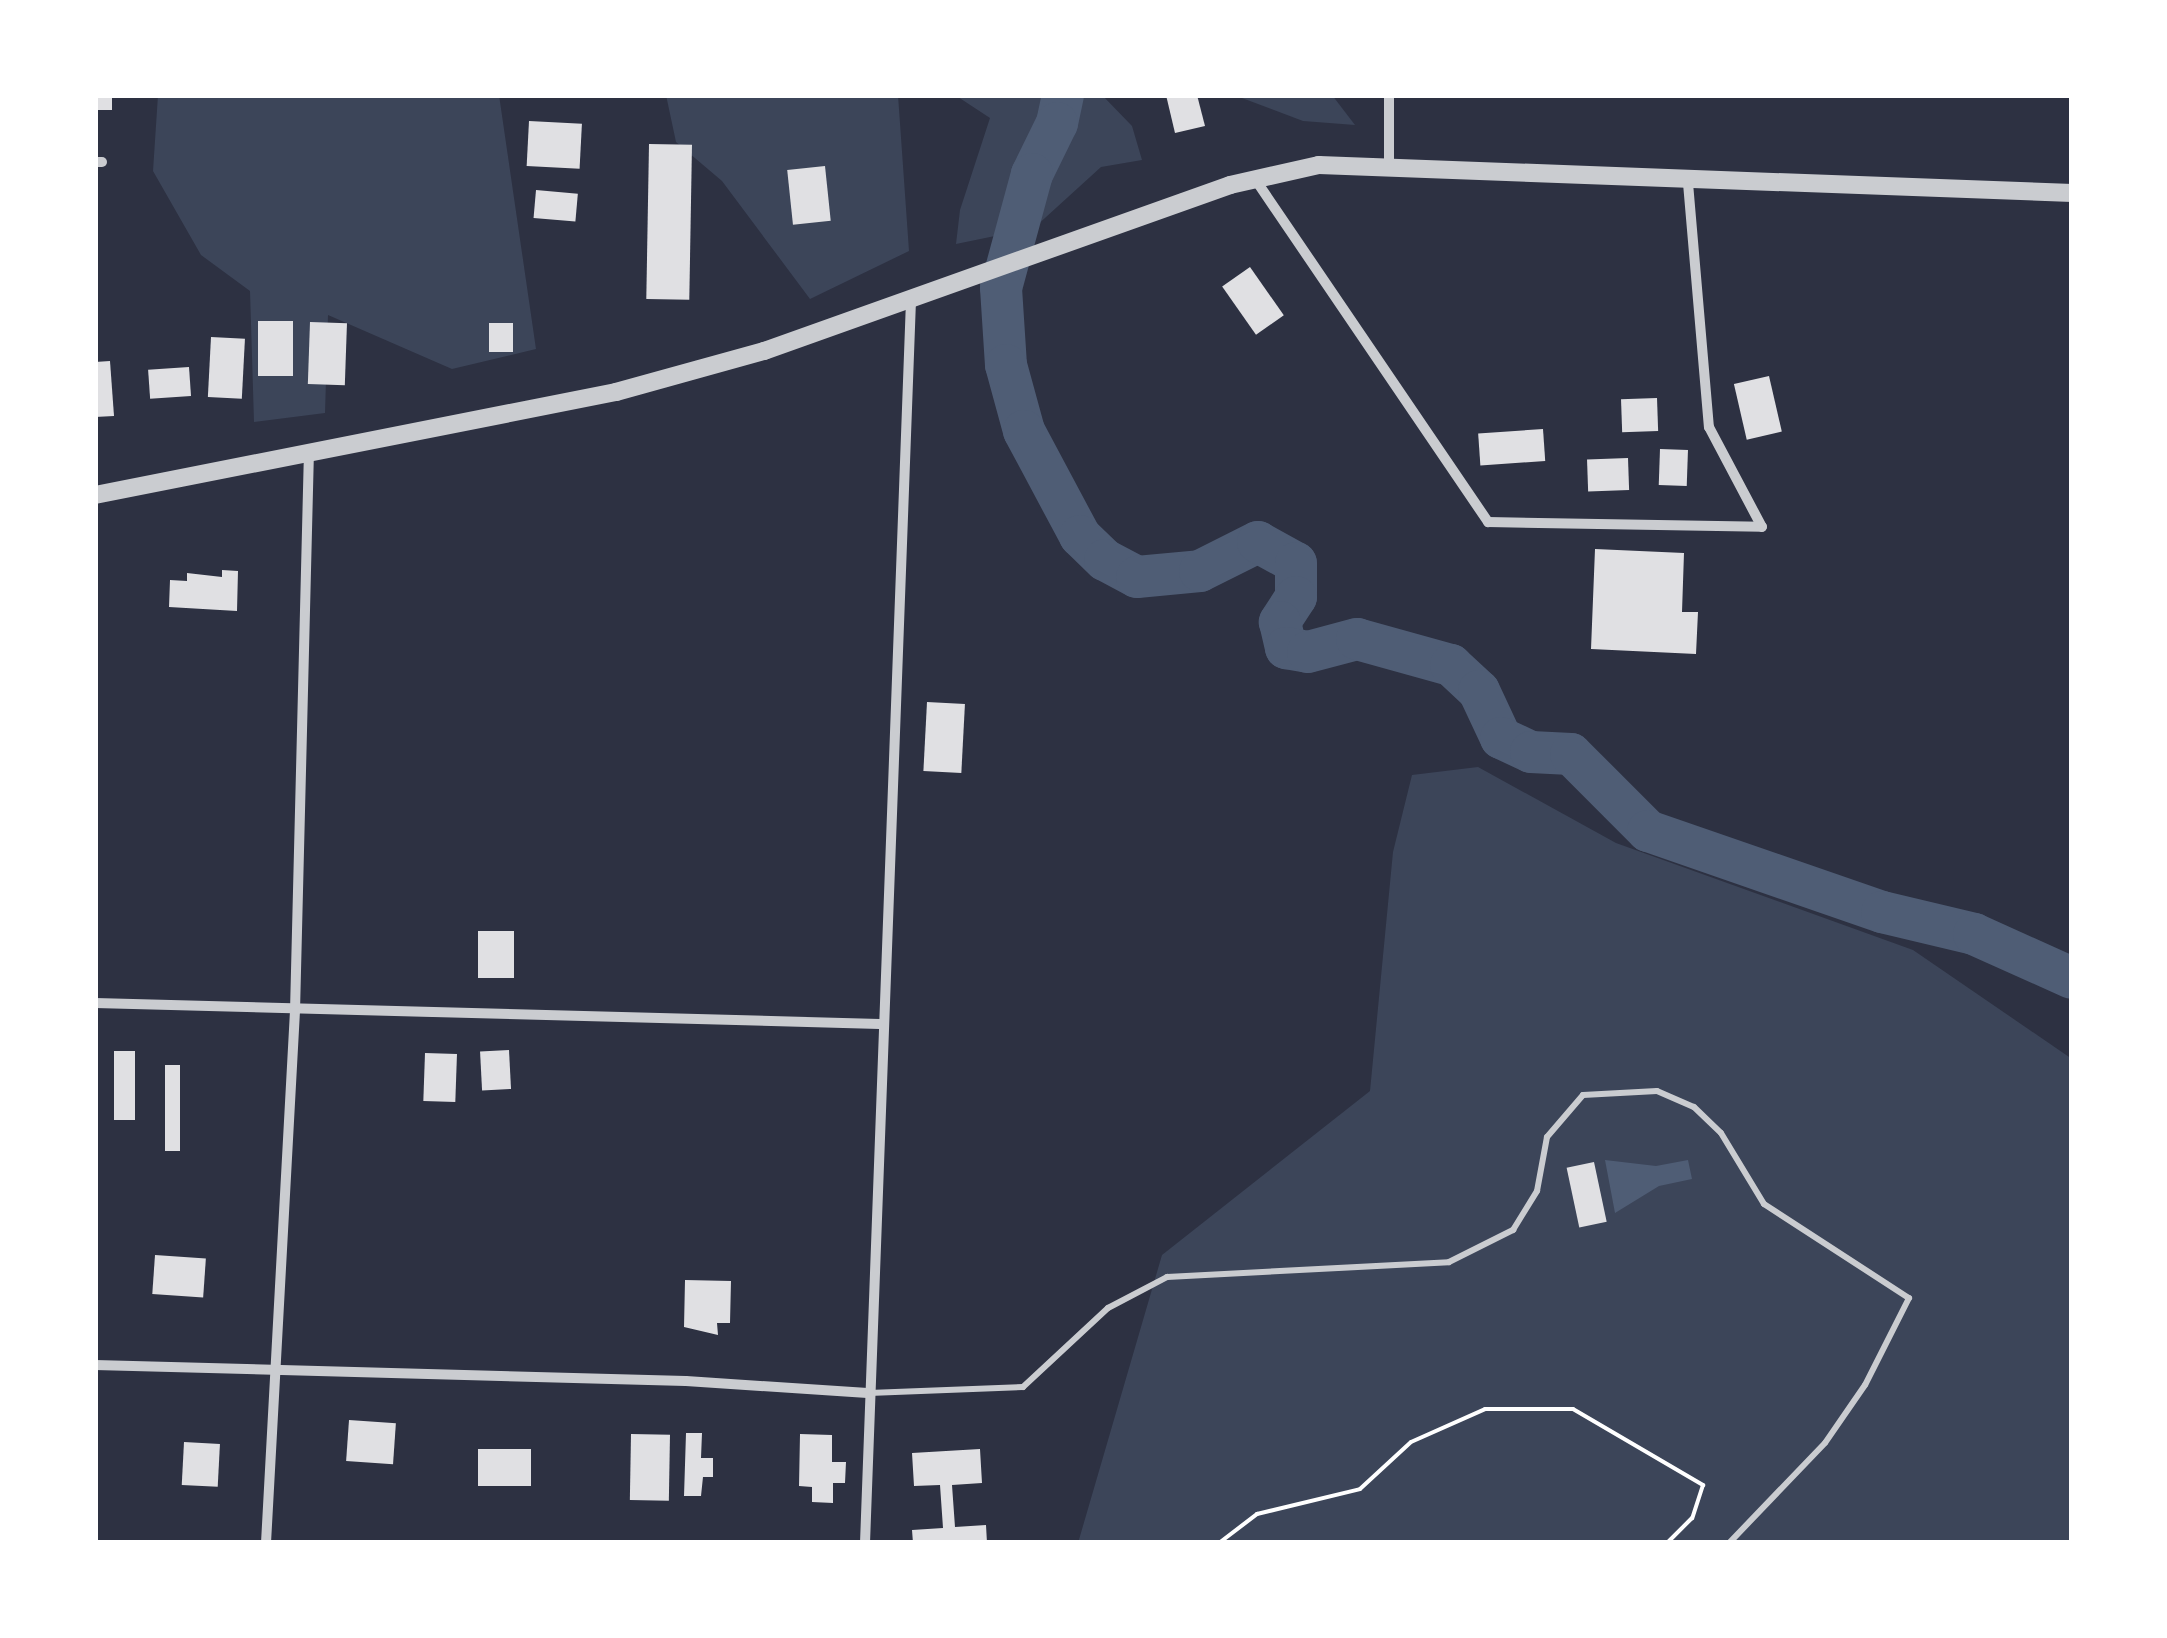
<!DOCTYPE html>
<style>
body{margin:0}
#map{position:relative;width:2167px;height:1638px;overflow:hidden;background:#2d3142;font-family:Georgia,serif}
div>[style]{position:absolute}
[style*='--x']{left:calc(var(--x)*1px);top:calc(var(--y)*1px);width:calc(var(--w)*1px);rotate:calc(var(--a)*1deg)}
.green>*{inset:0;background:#3c4559}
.water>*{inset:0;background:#4f5d75}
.river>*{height:42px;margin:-21px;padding:0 21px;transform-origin:21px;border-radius:21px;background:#4f5d75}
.building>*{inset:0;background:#e0e0e3;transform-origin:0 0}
.path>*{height:4px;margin:-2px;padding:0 2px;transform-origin:2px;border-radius:2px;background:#fff}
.service>*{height:6px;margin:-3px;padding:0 3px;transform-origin:3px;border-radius:3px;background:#caccd0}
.minor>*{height:10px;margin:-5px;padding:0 5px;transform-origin:5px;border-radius:5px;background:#caccd0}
.tertiary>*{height:18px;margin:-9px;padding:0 9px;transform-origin:9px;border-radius:9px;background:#caccd0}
span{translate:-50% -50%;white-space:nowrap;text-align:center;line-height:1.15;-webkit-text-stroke:8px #fff;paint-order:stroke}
.frame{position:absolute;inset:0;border:98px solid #fff;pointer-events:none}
</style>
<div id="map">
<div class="green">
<div style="clip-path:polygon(158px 95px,499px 95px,536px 349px,452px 369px,328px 315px,325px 413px,254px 422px,250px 291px,201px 255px,153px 171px)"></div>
<div style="clip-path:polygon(666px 95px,898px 95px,909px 251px,810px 299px,722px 181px,676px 142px)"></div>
<div style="clip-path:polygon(955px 95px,1102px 95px,1132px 126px,1142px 160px,1101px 167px,1034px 228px,956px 244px,960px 210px,990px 118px)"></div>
<div style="clip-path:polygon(1234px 95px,1332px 95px,1355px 125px,1303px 121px)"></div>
<div style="clip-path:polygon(1478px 767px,1616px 843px,1913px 950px,2072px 1059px,2072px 1543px,1078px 1543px,1162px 1255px,1370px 1091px,1393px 852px,1412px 775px)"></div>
</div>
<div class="water">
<div style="clip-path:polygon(1605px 1160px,1656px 1166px,1688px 1160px,1692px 1179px,1659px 1186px,1615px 1213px)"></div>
</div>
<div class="river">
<div style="--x:1063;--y:95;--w:29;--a:102"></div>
<div style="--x:1057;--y:123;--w:57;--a:116.1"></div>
<div style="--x:1032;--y:174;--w:118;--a:105.2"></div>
<div style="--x:1001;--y:288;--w:77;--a:86.3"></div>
<div style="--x:1006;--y:365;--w:68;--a:74.7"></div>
<div style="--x:1024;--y:431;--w:119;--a:61.9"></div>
<div style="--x:1080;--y:536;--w:35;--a:44"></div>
<div style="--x:1105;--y:560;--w:36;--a:28"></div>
<div style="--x:1137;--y:577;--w:63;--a:-5.4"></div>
<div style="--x:1200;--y:571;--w:65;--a:-26.6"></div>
<div style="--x:1258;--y:542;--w:43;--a:28.9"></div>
<div style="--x:1296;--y:563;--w:34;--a:90"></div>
<div style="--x:1296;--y:597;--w:30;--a:123"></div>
<div style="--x:1280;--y:622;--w:27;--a:77"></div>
<div style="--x:1286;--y:648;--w:22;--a:10"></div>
<div style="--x:1308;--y:652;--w:51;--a:-14.9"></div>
<div style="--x:1357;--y:639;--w:98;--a:15.5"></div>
<div style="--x:1451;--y:665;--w:38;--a:43"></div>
<div style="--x:1479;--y:691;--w:52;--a:64.9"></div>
<div style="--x:1501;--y:738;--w:33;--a:25"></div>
<div style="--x:1531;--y:752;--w:40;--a:2.9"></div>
<div style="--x:1571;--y:754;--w:109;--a:45"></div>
<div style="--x:1648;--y:831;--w:248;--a:19.1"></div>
<div style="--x:1882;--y:912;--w:95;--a:13.4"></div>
<div style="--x:1974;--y:934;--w:107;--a:24.2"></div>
</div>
<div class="building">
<div style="left:95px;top:95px;width:17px;height:15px"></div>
<div style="clip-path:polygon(1166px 95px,1197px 95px,1205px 126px,1175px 133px)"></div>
<div style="left:529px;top:121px;width:53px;height:45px;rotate:3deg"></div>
<div style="left:649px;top:144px;width:43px;height:155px;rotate:1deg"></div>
<div style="left:825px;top:166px;width:55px;height:38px;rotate:84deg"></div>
<div style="left:536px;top:190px;width:42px;height:28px;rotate:5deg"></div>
<div style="left:1250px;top:267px;width:59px;height:34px;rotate:55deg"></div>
<div style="left:258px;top:321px;width:35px;height:55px"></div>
<div style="left:310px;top:322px;width:37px;height:62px;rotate:2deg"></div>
<div style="left:489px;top:323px;width:24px;height:29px"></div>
<div style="left:211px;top:337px;width:34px;height:60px;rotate:3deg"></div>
<div style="clip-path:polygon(110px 361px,114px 416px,95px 417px,95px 362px)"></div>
<div style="left:189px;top:367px;width:29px;height:41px;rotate:86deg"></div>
<div style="left:1769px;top:376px;width:57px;height:36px;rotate:77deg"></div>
<div style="left:1657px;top:398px;width:33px;height:36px;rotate:88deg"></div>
<div style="left:1543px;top:429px;width:32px;height:65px;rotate:86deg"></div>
<div style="left:1660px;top:449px;width:28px;height:36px;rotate:2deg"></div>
<div style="left:1628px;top:458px;width:32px;height:41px;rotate:88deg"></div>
<div style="clip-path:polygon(1595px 549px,1684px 553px,1682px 612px,1698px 612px,1696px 654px,1591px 649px)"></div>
<div style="clip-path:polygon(222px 570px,238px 571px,237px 611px,169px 607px,170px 580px,187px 581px,187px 573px,222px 577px)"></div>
<div style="left:927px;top:702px;width:38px;height:69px;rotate:3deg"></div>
<div style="left:478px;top:931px;width:36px;height:47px"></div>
<div style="left:509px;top:1050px;width:39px;height:29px;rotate:87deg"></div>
<div style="left:114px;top:1051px;width:21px;height:69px"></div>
<div style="left:425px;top:1053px;width:32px;height:48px;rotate:2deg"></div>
<div style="left:165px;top:1065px;width:15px;height:86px"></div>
<div style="left:1594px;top:1162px;width:61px;height:28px;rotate:78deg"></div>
<div style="left:155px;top:1255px;width:51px;height:39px;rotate:4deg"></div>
<div style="clip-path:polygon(685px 1280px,731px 1281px,730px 1323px,717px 1323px,718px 1335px,684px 1327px)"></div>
<div style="left:349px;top:1420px;width:47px;height:41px;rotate:4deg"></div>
<div style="clip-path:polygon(686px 1433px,702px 1433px,701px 1458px,713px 1458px,713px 1477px,703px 1477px,701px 1496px,684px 1496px)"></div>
<div style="left:631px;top:1434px;width:39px;height:66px;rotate:1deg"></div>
<div style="clip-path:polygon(800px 1434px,832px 1435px,832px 1462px,846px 1462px,845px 1483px,833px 1483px,833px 1503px,812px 1502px,812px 1487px,799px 1486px)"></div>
<div style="left:184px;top:1442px;width:36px;height:43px;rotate:3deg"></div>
<div style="left:531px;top:1449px;width:37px;height:53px;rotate:90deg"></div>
<div style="clip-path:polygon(980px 1449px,982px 1483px,952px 1485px,955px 1527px,986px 1525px,987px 1543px,913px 1543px,912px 1530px,943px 1528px,940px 1485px,914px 1486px,912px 1453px)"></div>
</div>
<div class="path">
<div style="--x:1219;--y:1543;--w:48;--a:-37.3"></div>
<div style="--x:1257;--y:1514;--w:106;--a:-13.6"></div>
<div style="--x:1360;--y:1489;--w:69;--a:-42.7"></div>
<div style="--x:1411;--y:1442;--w:81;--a:-24"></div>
<div style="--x:1485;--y:1409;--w:88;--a:0"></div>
<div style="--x:1573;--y:1409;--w:151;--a:30.3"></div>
<div style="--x:1703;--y:1485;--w:35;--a:108"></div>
<div style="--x:1692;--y:1518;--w:35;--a:135"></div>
</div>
<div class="service">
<div style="--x:869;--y:1393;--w:154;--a:-2.2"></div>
<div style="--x:1023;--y:1387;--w:116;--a:-42.9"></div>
<div style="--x:1108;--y:1308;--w:67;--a:-27.7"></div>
<div style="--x:1167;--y:1277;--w:282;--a:-3"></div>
<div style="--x:1449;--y:1262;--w:72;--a:-26.6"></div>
<div style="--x:1513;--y:1230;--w:46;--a:-58.4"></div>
<div style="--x:1537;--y:1191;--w:55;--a:-79.5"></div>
<div style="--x:1547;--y:1137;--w:55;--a:-49.4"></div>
<div style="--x:1583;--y:1095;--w:74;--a:-3.1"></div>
<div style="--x:1657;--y:1091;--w:40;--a:23.4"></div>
<div style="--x:1694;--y:1107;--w:37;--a:44"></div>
<div style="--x:1721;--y:1133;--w:83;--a:58.8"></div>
<div style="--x:1764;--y:1204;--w:173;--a:33"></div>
<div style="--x:1909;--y:1298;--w:97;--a:116.8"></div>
<div style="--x:1865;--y:1385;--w:70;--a:124.6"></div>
<div style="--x:1825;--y:1443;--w:139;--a:133.8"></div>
</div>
<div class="minor">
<div style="--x:95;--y:162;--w:7;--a:0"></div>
<div style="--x:1389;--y:164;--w:69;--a:-90"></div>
<div style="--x:1255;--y:179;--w:415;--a:55.8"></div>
<div style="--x:1488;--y:522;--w:274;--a:1"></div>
<div style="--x:1688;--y:183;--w:245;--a:85.1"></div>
<div style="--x:1709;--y:427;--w:113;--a:62.1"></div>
<div style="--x:95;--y:1003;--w:785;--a:1.53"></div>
<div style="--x:95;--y:1365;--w:591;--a:1.55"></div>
<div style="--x:686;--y:1381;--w:182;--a:3.8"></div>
<div style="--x:266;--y:1543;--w:533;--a:-86.88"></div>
<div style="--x:295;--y:1011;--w:560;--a:-88.57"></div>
<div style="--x:865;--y:1543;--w:1244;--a:-87.88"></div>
</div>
<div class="tertiary">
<div style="--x:95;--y:495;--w:531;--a:-11.18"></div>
<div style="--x:616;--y:392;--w:154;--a:-15.5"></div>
<div style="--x:764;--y:351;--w:495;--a:-19.6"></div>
<div style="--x:1230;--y:185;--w:91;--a:-12.7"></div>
<div style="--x:1319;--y:165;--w:754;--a:2.13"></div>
</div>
<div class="frame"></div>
</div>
